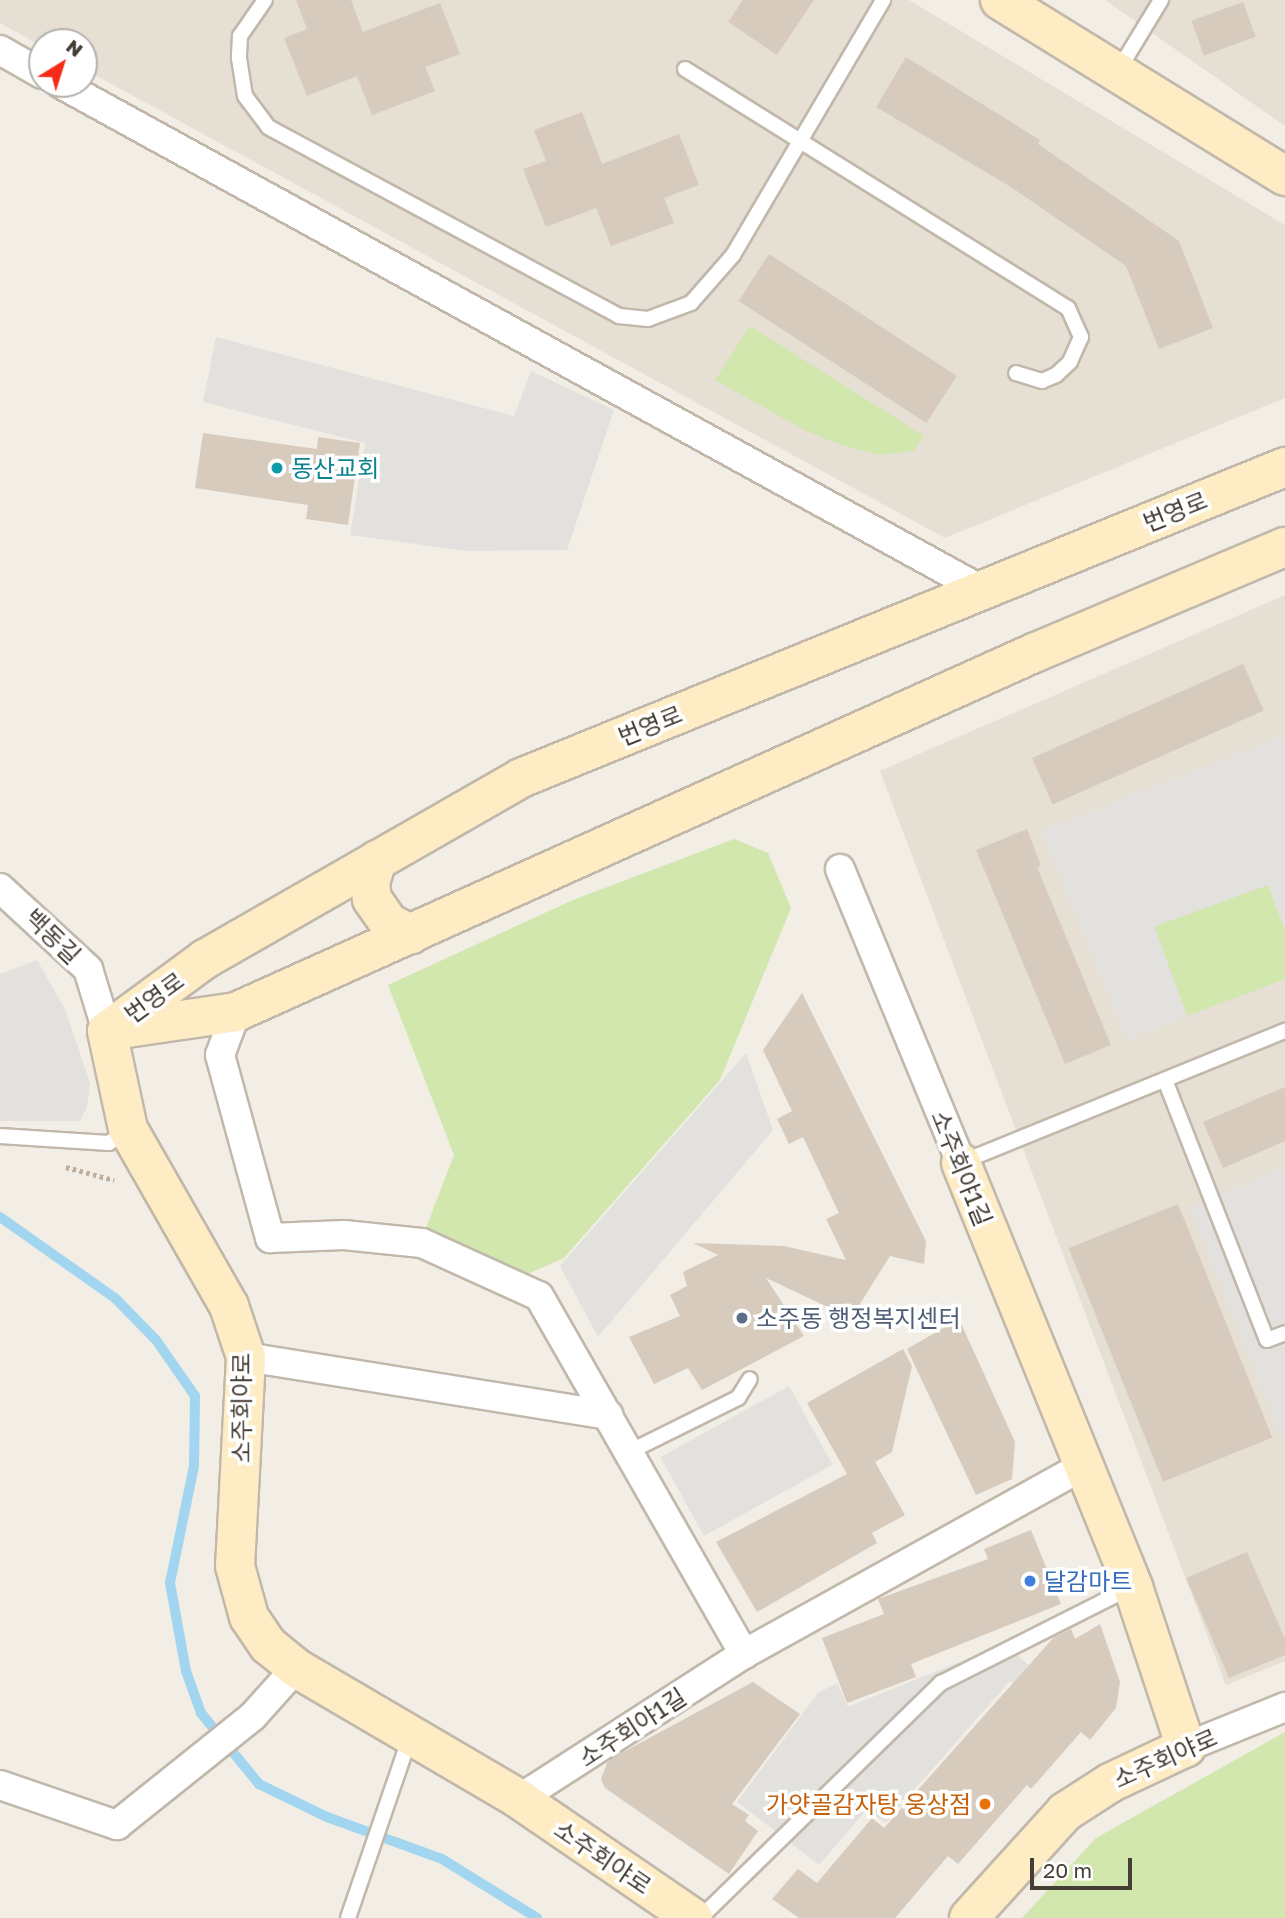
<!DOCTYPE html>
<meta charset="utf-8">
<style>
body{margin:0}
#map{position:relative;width:1285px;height:1918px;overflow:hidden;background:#f2eee5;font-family:"Golos Text","Noto Sans KR",sans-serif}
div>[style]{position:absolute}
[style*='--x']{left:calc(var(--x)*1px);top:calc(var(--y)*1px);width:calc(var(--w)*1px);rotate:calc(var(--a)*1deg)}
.residential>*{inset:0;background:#e6dfd4}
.green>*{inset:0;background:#d1e7ae}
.parking>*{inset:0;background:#e3e1de;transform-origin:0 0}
.stream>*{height:10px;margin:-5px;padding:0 5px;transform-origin:5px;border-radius:5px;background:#a2d5ef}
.building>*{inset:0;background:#d7cbbe;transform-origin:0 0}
.path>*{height:4.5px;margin-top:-2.25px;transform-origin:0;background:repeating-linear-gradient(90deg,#bfaf9a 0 3.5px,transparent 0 7px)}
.roads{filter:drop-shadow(2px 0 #c1b8ab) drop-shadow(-2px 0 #c1b8ab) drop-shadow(0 2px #c1b8ab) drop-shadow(0 -2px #c1b8ab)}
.lane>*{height:14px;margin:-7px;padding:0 7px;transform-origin:7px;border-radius:7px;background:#fff}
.street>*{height:28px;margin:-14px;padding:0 14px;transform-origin:14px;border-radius:14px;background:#fff}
.secondary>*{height:38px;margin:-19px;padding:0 19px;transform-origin:19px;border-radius:19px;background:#feecc4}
.dots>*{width:19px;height:19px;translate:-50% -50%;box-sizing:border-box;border:4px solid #fff;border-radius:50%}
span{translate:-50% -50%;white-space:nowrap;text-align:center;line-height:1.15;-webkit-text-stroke:7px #fff;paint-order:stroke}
.culture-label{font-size:24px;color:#0d838f}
.left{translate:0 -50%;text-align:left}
.street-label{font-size:24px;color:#453e35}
.service-label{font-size:24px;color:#4e5e75}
.shop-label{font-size:24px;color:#366cbe}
.food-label{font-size:24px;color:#c56008}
.right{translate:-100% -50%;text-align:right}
.north{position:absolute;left:28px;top:28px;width:70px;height:70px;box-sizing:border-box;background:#fff;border:2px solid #b5b2ae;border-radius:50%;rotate:38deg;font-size:19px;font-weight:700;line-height:28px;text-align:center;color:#453e35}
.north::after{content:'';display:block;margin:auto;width:24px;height:32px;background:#f72b18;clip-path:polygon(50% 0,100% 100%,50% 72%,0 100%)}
.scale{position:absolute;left:1030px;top:1858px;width:102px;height:32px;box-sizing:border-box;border:4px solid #453e35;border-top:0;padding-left:9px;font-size:21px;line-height:24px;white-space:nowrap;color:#453e35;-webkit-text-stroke:5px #fff;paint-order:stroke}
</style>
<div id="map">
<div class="residential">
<div style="clip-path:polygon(0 0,909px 0,1285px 225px,1285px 398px,945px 538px,84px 69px,84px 42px,42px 42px,42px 46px,0 23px)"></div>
<div style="clip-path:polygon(1105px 0,1285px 0,1285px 126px)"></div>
<div style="clip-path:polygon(1285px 595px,1285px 1661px,1226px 1685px,880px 771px)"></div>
</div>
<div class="green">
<div style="clip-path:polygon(750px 326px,924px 436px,914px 451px,879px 455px,842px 445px,806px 431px,715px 380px)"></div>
<div style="clip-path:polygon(734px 839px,768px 853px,791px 908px,720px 1080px,564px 1258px,523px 1276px,424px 1233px,454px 1155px,388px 985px,573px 900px)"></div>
<div style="clip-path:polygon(1268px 885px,1285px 930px,1285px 979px,1187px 1016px,1154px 927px)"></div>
<div style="clip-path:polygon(1285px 1732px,1285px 1918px,1022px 1918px,1096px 1838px)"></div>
</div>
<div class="parking">
<div style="clip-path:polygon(216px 337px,514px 416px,531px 371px,614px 410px,567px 550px,466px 551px,350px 535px,365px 443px,203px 402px)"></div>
<div style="clip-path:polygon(1285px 735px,1285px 930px,1268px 885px,1154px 926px,1187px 1016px,1127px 1040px,1041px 831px)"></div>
<div style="clip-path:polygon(37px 960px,65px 1009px,90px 1083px,87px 1107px,80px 1121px,0 1121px,0 974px)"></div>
<div style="clip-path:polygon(746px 1053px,773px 1130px,598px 1337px,560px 1266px)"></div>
<div style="clip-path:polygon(1285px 1167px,1285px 1448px,1190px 1206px)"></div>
<div style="left:789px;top:1386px;width:90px;height:147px;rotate:61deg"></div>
<div style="clip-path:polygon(1004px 1644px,1055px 1688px,1040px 1706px,1010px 1681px,885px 1823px,867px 1809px,819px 1865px,737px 1802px,818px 1693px,837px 1683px,848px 1707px)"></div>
</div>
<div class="stream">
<div style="--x:0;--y:1217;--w:141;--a:35.2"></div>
<div style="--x:115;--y:1298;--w:59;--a:45.7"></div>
<div style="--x:156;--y:1340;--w:68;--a:55.1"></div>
<div style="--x:195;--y:1396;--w:70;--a:90.8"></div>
<div style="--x:194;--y:1466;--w:119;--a:101.6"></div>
<div style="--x:170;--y:1583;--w:89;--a:79.7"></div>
<div style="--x:186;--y:1671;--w:45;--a:70.3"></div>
<div style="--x:201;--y:1713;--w:92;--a:50.8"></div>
<div style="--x:259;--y:1784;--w:76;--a:25.9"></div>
<div style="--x:327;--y:1817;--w:122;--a:20.1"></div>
<div style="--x:442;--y:1859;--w:112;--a:31.8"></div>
</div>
<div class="building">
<div style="clip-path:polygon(296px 0,351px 0,363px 32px,440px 3px,460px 54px,425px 67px,435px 91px,372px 115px,357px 76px,307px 96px,284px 38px,307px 29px)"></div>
<div style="clip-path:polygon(743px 0,814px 0,777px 55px,728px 22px)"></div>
<div style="left:1243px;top:2px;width:37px;height:55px;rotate:70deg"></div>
<div style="clip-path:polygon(906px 57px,1040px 140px,1038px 144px,1179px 241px,1213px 328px,1159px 349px,1126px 266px,1011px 187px,876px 107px)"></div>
<div style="clip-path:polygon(582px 112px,602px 164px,679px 134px,699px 185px,664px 198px,674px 223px,611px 246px,596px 208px,546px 227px,523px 169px,546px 161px,534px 130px)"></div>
<div style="left:769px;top:254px;width:224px;height:56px;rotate:33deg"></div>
<div style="clip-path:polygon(203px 433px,317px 449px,318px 437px,360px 443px,348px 525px,306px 519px,308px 505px,195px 488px)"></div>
<div style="left:1243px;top:664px;width:51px;height:231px;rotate:66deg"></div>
<div style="clip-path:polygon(1027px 829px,1041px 866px,1037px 867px,1111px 1045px,1065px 1064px,976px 850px)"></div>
<div style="clip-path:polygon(802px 993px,926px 1241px,924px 1264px,890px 1256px,851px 1318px,766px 1278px,804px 1336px,702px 1390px,688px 1368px,654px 1384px,629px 1337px,680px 1316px,670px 1295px,687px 1286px,683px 1272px,718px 1255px,693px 1243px,784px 1246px,846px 1260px,826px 1219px,839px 1213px,803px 1137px,789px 1144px,777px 1119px,792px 1111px,763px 1050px)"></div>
<div style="clip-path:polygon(1285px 1087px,1285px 1141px,1223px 1168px,1203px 1122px)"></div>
<div style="left:1178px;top:1204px;width:252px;height:118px;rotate:68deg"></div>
<div style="clip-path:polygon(959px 1319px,1015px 1442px,1012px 1479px,976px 1495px,907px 1349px)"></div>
<div style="clip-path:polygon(903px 1349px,912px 1366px,892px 1452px,875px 1462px,905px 1515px,872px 1533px,877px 1543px,757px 1612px,716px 1542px,847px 1474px,807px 1403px)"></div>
<div style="clip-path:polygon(1031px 1530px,1061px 1604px,911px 1664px,916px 1677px,847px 1703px,822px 1638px,884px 1614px,878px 1599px,988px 1559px,984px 1549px)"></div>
<div style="clip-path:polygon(1247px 1552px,1285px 1639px,1285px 1655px,1229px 1678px,1186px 1578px)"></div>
<div style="clip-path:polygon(1100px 1624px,1120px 1682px,1116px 1708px,1090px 1740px,1081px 1732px,1031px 1789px,1027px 1785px,958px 1864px,948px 1856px,895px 1918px,799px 1918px,772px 1899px,798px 1869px,817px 1883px,872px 1818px,884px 1828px,1054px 1637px,1071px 1629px,1075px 1639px)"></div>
<div style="clip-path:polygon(753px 1682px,800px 1714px,732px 1804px,749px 1815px,745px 1821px,758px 1831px,729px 1874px,605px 1788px,601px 1779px,607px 1763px,614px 1757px)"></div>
</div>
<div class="path">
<div style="--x:66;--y:1167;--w:50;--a:15.2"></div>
</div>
<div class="roads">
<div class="lane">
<div style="--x:265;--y:0;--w:44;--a:124.8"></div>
<div style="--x:240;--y:36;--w:22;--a:93"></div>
<div style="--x:239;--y:58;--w:38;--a:81"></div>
<div style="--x:245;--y:96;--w:39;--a:53"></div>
<div style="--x:268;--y:127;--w:399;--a:28.3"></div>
<div style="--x:619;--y:316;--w:29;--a:6"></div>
<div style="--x:648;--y:319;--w:46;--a:-20.4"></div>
<div style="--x:691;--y:303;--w:64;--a:-48.8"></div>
<div style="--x:733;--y:255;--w:296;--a:-59.5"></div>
<div style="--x:685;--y:69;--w:451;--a:32"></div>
<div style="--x:1068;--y:308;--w:32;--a:66"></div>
<div style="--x:1081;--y:337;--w:27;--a:114"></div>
<div style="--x:1070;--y:362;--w:19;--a:137"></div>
<div style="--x:1056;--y:375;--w:15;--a:157"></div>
<div style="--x:1042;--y:381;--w:27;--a:-163"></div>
<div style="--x:1118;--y:71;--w:83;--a:-58.8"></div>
<div style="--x:1165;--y:1080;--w:279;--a:68.6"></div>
<div style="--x:1267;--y:1340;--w:19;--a:-21"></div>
<div style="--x:0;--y:1136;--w:109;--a:3.7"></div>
<div style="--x:109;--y:1143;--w:22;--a:-36"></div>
<div style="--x:962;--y:1162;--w:349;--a:-22.1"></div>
<div style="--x:629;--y:1452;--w:122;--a:-26.4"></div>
<div style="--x:738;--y:1398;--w:22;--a:-58"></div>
<div style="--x:348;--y:1918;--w:191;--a:-71.1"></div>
<div style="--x:700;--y:1918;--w:337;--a:-44.3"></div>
<div style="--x:941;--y:1683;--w:212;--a:-26.7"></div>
</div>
<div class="street">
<div style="--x:0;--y:50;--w:48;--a:29.7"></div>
<div style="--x:61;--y:84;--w:1049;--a:28.79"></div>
<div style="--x:840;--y:869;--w:318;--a:67.6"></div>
<div style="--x:0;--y:888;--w:120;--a:42.6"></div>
<div style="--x:88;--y:969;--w:65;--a:73"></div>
<div style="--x:236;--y:1012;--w:46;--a:110.4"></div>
<div style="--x:220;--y:1055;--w:190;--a:74.7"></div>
<div style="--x:270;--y:1238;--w:74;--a:-2.3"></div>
<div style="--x:344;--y:1235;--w:78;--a:5.9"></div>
<div style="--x:422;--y:1243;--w:128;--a:24.4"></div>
<div style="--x:539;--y:1296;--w:413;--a:60.2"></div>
<div style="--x:246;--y:1357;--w:367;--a:9.1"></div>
<div style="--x:1186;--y:1747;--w:107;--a:-22"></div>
<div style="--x:0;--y:1785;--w:124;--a:18.9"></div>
<div style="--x:117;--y:1825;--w:174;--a:-38.7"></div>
<div style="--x:253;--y:1716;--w:64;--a:-48.1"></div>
<div style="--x:519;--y:1799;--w:268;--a:-32.8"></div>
<div style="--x:744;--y:1654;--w:385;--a:-29"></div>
</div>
<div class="secondary">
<div style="--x:1000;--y:0;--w:335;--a:31.7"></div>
<div style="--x:377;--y:860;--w:24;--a:107"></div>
<div style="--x:370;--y:883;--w:16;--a:83"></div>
<div style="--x:372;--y:899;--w:29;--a:55"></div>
<div style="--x:389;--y:923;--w:25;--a:27"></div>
<div style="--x:113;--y:1030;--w:124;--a:-8.3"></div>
<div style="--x:236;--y:1012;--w:877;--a:-24.23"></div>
<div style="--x:1036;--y:652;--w:270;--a:-22.9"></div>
<div style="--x:107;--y:1031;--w:122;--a:-36.3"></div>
<div style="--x:205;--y:959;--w:364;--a:-29.8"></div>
<div style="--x:521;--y:778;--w:825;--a:-22.15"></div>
<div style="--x:107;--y:1031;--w:100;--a:77.9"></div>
<div style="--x:128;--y:1129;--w:204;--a:60.3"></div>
<div style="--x:229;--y:1306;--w:54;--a:71.6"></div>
<div style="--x:246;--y:1357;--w:209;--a:93"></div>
<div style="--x:235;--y:1566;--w:53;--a:74.6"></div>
<div style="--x:249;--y:1617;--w:34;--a:56"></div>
<div style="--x:268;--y:1645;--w:36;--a:39"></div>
<div style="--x:296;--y:1668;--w:259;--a:30.4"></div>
<div style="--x:519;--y:1799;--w:211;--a:34.4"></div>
<div style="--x:961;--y:1163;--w:458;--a:67.9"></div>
<div style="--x:1133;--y:1587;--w:169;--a:71.7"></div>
<div style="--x:1186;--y:1747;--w:84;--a:154.7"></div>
<div style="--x:1110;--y:1783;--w:54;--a:147.2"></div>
<div style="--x:1065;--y:1812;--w:143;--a:132.2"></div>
</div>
</div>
<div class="dots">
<div style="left:277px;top:468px;background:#0f9aa8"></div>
<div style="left:742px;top:1318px;background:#5c6f8a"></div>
<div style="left:1030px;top:1581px;background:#3f7fe0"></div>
<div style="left:985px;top:1804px;background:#e8710a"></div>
</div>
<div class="culture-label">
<span class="left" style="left:291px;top:468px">동산교회</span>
</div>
<div class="street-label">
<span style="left:1175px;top:511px;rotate:-22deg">번영로</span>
<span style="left:650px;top:725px;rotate:-22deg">번영로</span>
<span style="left:53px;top:936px;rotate:44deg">백동길</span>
<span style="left:154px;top:997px;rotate:-36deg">번영로</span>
<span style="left:962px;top:1168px;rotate:68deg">소주회야1길</span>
<span style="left:241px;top:1408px;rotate:-90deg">소주회야로</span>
<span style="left:632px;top:1727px;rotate:-33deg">소주회야1길</span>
<span style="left:1165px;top:1758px;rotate:-24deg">소주회야로</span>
<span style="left:603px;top:1857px;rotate:34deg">소주회야로</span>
</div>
<div class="service-label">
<span class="left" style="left:756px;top:1318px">소주동 행정복지센터</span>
</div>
<div class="shop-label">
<span class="left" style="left:1044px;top:1581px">달감마트</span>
</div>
<div class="food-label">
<span class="right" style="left:971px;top:1804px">가얏골감자탕 웅상점</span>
</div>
<div class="north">N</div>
<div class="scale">20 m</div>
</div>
